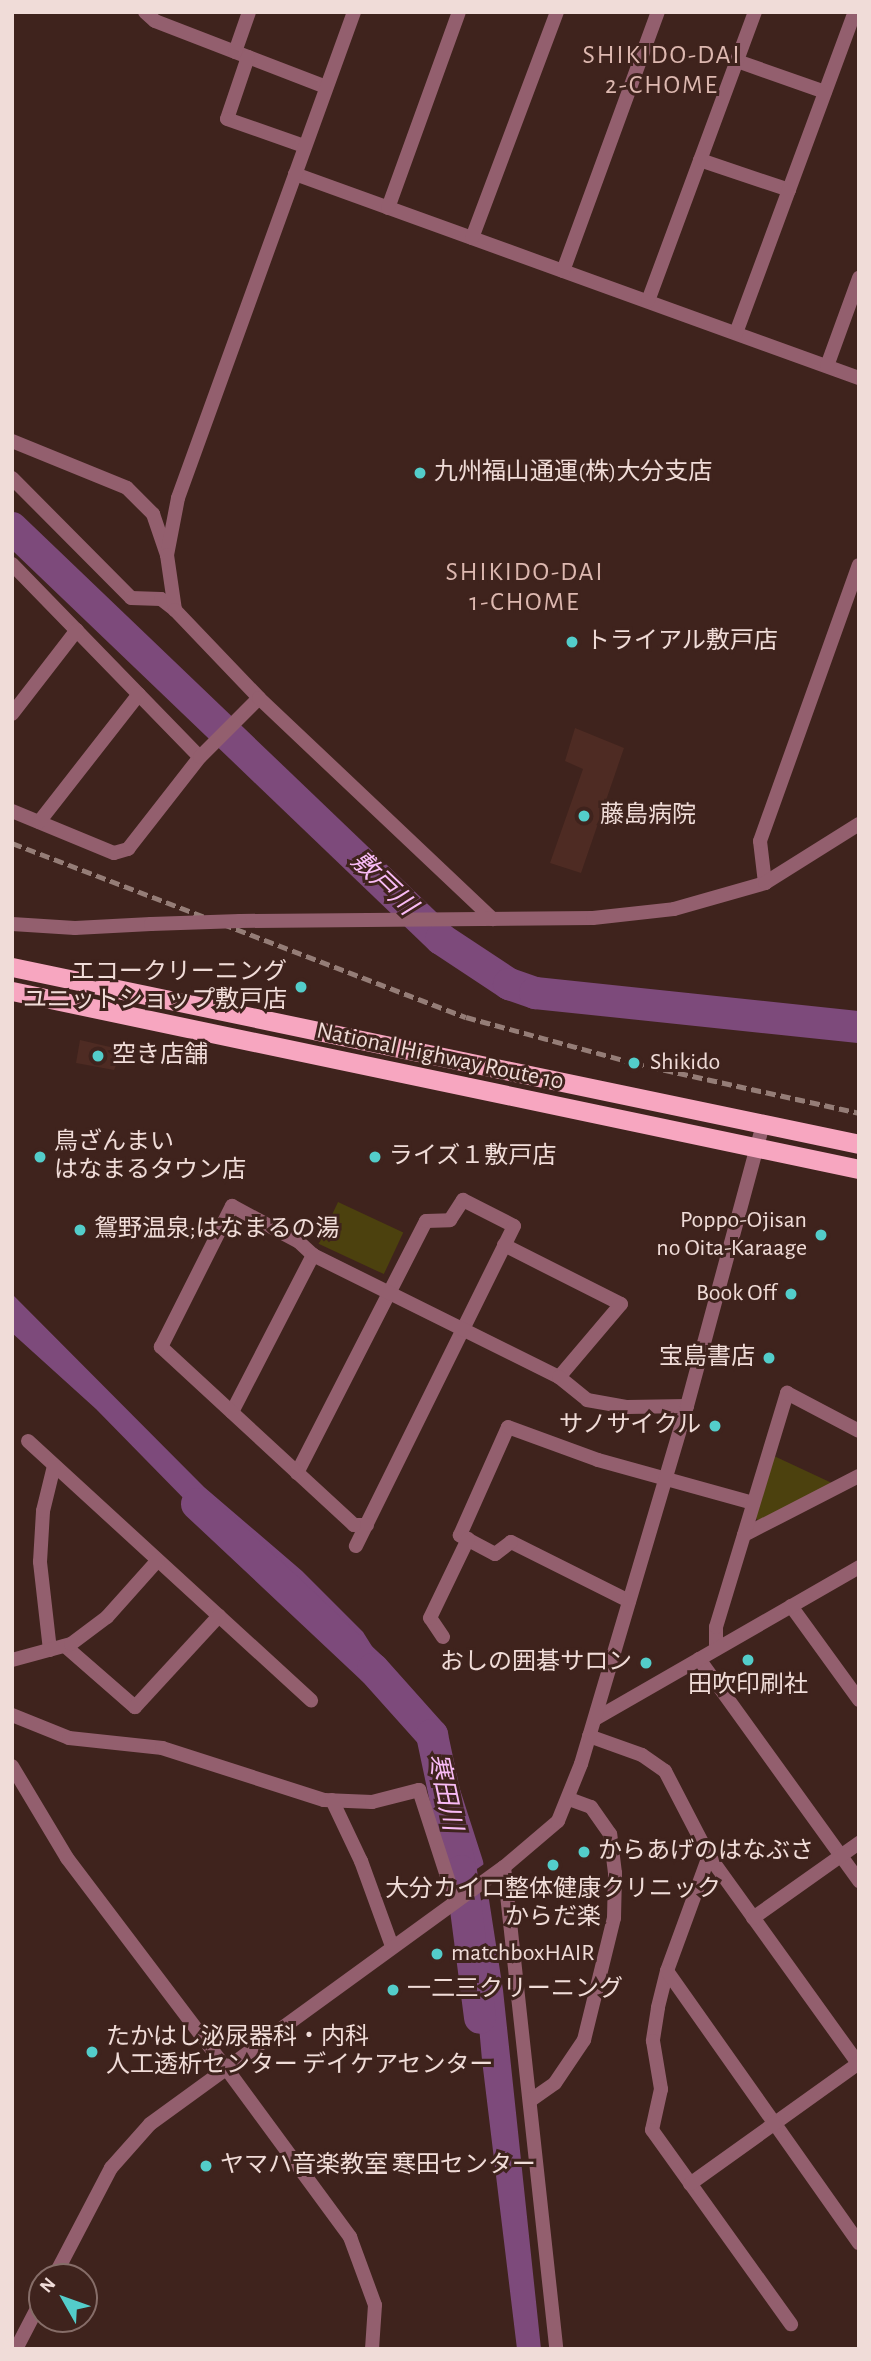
<!DOCTYPE html>
<meta charset="utf-8">
<style>
body{margin:0}
#map{position:relative;width:871px;height:2361px;overflow:hidden;background:#3f231d;font-family:"Alegreya Sans","Noto Sans JP",sans-serif}
div>[style]{position:absolute}
[style*='--x']{left:calc(var(--x)*1px);top:calc(var(--y)*1px);width:calc(var(--w)*1px);rotate:calc(var(--a)*1deg)}
.built>*{inset:0;background:#4e2b23}
.green>*{inset:0;background:#4c410e;transform-origin:0 0}
.water>*{inset:0;background:#7d4a7b}
.pier>*{inset:0;background:#3f231d}
.river>*{height:32px;margin:-16px;padding:0 16px;transform-origin:16px;border-radius:16px;background:#7d4a7b}
.minor>*{height:14px;margin:-7px;padding:0 7px;transform-origin:7px;border-radius:7px;background:#935f6e}
.tertiary>*{height:14px;margin:-7px;padding:0 7px;transform-origin:7px;border-radius:7px;background:#935f6e}
.trunk>*{height:19px;margin:-9.5px;padding:0 9.5px;transform-origin:9.5px;border-radius:9.5px;background:#f7a6c0}
.rail>*{height:5px;margin-top:-2.5px;transform-origin:0;background:repeating-linear-gradient(90deg,#957d77 0 10px,transparent 0 15px)}
.tertiary-bridge>*{height:14px;margin:-7px;padding:0 7px;transform-origin:7px;border-radius:7px;background:#935f6e}
.dots>*{width:19px;height:19px;translate:-50% -50%;box-sizing:border-box;border:4px solid #3f231d;border-radius:50%}
span{translate:-50% -50%;white-space:nowrap;text-align:center;line-height:1.15;-webkit-text-stroke:6px #3f231d;paint-order:stroke}
.poi-label{font-size:24px;color:#f0dcd8}
.left{translate:0 -50%;text-align:left}
.right{translate:-100% -50%;text-align:right}
.street-label{font-size:24px;color:#f0dcd8}
.neighbourhood-label{font-size:26px;color:#ddb8b0;letter-spacing:2px}
.water-label{font-size:26px;color:#f8bbf5;font-style:italic}
.frame{position:absolute;inset:0;border:14px solid #f0dcd8;pointer-events:none}
.north{position:absolute;left:28px;top:2263px;width:70px;height:70px;box-sizing:border-box;background:#3f231d;border:2px solid #866d68;border-radius:50%;rotate:310deg;font-size:19px;font-weight:700;line-height:28px;text-align:center;color:#f0dcd8}
.north::after{content:'';display:block;margin:auto;width:24px;height:32px;background:#53cdca;clip-path:polygon(50% 0,100% 100%,50% 72%,0 100%)}
</style>
<div id="map">
<div class="built">
<div style="clip-path:polygon(575px 728px,624px 748px,581px 873px,550px 863px,583px 769px,565px 761px)"></div>
<div style="clip-path:polygon(80px 1040px,123px 1050px,114px 1070px,76px 1063px)"></div>
</div>
<div class="green">
<div style="left:338px;top:1202px;width:72px;height:46px;rotate:25deg"></div>
<div style="clip-path:polygon(774px 1456px,834px 1484px,759px 1522px,755px 1517px)"></div>
</div>
<div class="water">
<div style="clip-path:polygon(12px 1294px,204px 1487px,302px 1571px,363px 1632px,400px 1691px,448px 1752px,483px 1861px,503px 1990px,541px 2349px,517px 2349px,482px 2060px,460px 1813px,441px 1755px,356px 1640px,328px 1611px,272px 1557px,212px 1524px,192px 1507px,96px 1409px,12px 1333px)"></div>
</div>
<div class="pier">
<div style="clip-path:polygon(487px 1862px,492px 1893px,466px 1911px,461px 1880px)"></div>
</div>
<div class="river">
<div style="--x:12;--y:528;--w:594;--a:43.77"></div>
<div style="--x:441;--y:939;--w:82;--a:33.5"></div>
<div style="--x:509;--y:984;--w:28;--a:19"></div>
<div style="--x:535;--y:993;--w:326;--a:6"></div>
<div style="--x:197;--y:1504;--w:241;--a:43.2"></div>
<div style="--x:373;--y:1669;--w:89;--a:48.2"></div>
<div style="--x:432;--y:1735;--w:139;--a:78"></div>
<div style="--x:461;--y:1871;--w:148;--a:82.6"></div>
</div>
<div class="minor">
<div style="--x:145;--y:12;--w:13;--a:42"></div>
<div style="--x:155;--y:21;--w:183;--a:21.1"></div>
<div style="--x:235;--y:52;--w:42;--a:-70.7"></div>
<div style="--x:248;--y:57;--w:65;--a:108.7"></div>
<div style="--x:227;--y:119;--w:82;--a:19.3"></div>
<div style="--x:737;--y:61;--w:93;--a:19.4"></div>
<div style="--x:700;--y:160;--w:94;--a:18.6"></div>
<div style="--x:295;--y:174;--w:600;--a:19.89"></div>
<div style="--x:388;--y:208;--w:208;--a:-70.1"></div>
<div style="--x:472;--y:238;--w:241;--a:-69.4"></div>
<div style="--x:563;--y:271;--w:276;--a:-69.9"></div>
<div style="--x:648;--y:301;--w:308;--a:-69.7"></div>
<div style="--x:736;--y:333;--w:337;--a:-69.7"></div>
<div style="--x:827;--y:366;--w:94;--a:-70"></div>
<div style="--x:12;--y:441;--w:124;--a:22.2"></div>
<div style="--x:127;--y:488;--w:37;--a:45"></div>
<div style="--x:153;--y:514;--w:43;--a:71.1"></div>
<div style="--x:12;--y:478;--w:169;--a:45.2"></div>
<div style="--x:131;--y:598;--w:30;--a:2"></div>
<div style="--x:161;--y:599;--w:18;--a:38"></div>
<div style="--x:12;--y:564;--w:269;--a:45.8"></div>
<div style="--x:12;--y:714;--w:106;--a:-52.3"></div>
<div style="--x:12;--y:811;--w:110;--a:22.4"></div>
<div style="--x:114;--y:853;--w:15;--a:-16"></div>
<div style="--x:128;--y:849;--w:117;--a:-52"></div>
<div style="--x:200;--y:757;--w:83;--a:-45"></div>
<div style="--x:39;--y:822;--w:162;--a:-52"></div>
<div style="--x:765;--y:883;--w:42;--a:-96.8"></div>
<div style="--x:760;--y:841;--w:293;--a:-70.3"></div>
<div style="--x:504;--y:1245;--w:131;--a:26.8"></div>
<div style="--x:621;--y:1304;--w:96;--a:130.3"></div>
<div style="--x:232;--y:1412;--w:177;--a:-62.7"></div>
<div style="--x:28;--y:1441;--w:384;--a:42.5"></div>
<div style="--x:297;--y:1473;--w:283;--a:-62.9"></div>
<div style="--x:426;--y:1221;--w:24;--a:-2"></div>
<div style="--x:450;--y:1220;--w:24;--a:-57"></div>
<div style="--x:463;--y:1200;--w:57;--a:27"></div>
<div style="--x:514;--y:1226;--w:357;--a:116.3"></div>
<div style="--x:367;--y:1525;--w:13;--a:180"></div>
<div style="--x:354;--y:1525;--w:263;--a:-137.3"></div>
<div style="--x:161;--y:1347;--w:158;--a:-63.3"></div>
<div style="--x:232;--y:1206;--w:76;--a:28.2"></div>
<div style="--x:299;--y:1242;--w:19;--a:43"></div>
<div style="--x:313;--y:1255;--w:275;--a:26.4"></div>
<div style="--x:559;--y:1377;--w:36;--a:39"></div>
<div style="--x:587;--y:1400;--w:41;--a:9.9"></div>
<div style="--x:627;--y:1407;--w:60;--a:-1"></div>
<div style="--x:744;--y:1535;--w:129;--a:-27.2"></div>
<div style="--x:629;--y:1601;--w:132;--a:-153.4"></div>
<div style="--x:511;--y:1542;--w:20;--a:143"></div>
<div style="--x:495;--y:1554;--w:40;--a:-152"></div>
<div style="--x:460;--y:1535;--w:118;--a:-66"></div>
<div style="--x:508;--y:1427;--w:96;--a:20.1"></div>
<div style="--x:598;--y:1460;--w:161;--a:15.5"></div>
<div style="--x:791;--y:1606;--w:116;--a:54.1"></div>
<div style="--x:443;--y:1637;--w:23;--a:-124"></div>
<div style="--x:430;--y:1618;--w:88;--a:-64.3"></div>
<div style="--x:65;--y:1646;--w:93;--a:41.1"></div>
<div style="--x:135;--y:1707;--w:124;--a:-47.3"></div>
<div style="--x:716;--y:1649;--w:22;--a:-90"></div>
<div style="--x:716;--y:1627;--w:245;--a:-73.1"></div>
<div style="--x:787;--y:1393;--w:81;--a:27.8"></div>
<div style="--x:50;--y:1650;--w:89;--a:-96.5"></div>
<div style="--x:40;--y:1562;--w:51;--a:-86.6"></div>
<div style="--x:43;--y:1511;--w:46;--a:-76.3"></div>
<div style="--x:699;--y:1659;--w:274;--a:54.2"></div>
<div style="--x:12;--y:1660;--w:61;--a:-15.2"></div>
<div style="--x:71;--y:1644;--w:45;--a:-36.9"></div>
<div style="--x:107;--y:1617;--w:76;--a:-48.2"></div>
<div style="--x:12;--y:1715;--w:61;--a:22"></div>
<div style="--x:69;--y:1738;--w:94;--a:6.1"></div>
<div style="--x:162;--y:1748;--w:170;--a:17.8"></div>
<div style="--x:324;--y:1800;--w:48;--a:2.4"></div>
<div style="--x:372;--y:1802;--w:49;--a:-14.3"></div>
<div style="--x:419;--y:1790;--w:117;--a:72"></div>
<div style="--x:595;--y:1719;--w:305;--a:-29.9"></div>
<div style="--x:589;--y:1736;--w:56;--a:19.7"></div>
<div style="--x:642;--y:1755;--w:28;--a:35"></div>
<div style="--x:665;--y:1771;--w:96;--a:62.6"></div>
<div style="--x:709;--y:1856;--w:257;--a:54.3"></div>
<div style="--x:332;--y:1800;--w:68;--a:64.6"></div>
<div style="--x:361;--y:1861;--w:90;--a:70"></div>
<div style="--x:709;--y:1856;--w:122;--a:110.1"></div>
<div style="--x:667;--y:1971;--w:38;--a:104"></div>
<div style="--x:658;--y:2008;--w:33;--a:99"></div>
<div style="--x:653;--y:2041;--w:49;--a:80.5"></div>
<div style="--x:661;--y:2089;--w:42;--a:102.4"></div>
<div style="--x:652;--y:2130;--w:239;--a:54.4"></div>
<div style="--x:504;--y:1867;--w:485;--a:83.8"></div>
<div style="--x:753;--y:1918;--w:130;--a:-35.3"></div>
<div style="--x:667;--y:1971;--w:333;--a:54.8"></div>
<div style="--x:226;--y:2068;--w:210;--a:53.7"></div>
<div style="--x:350;--y:2237;--w:72;--a:69.8"></div>
<div style="--x:375;--y:2305;--w:44;--a:93.9"></div>
<div style="--x:531;--y:2100;--w:29;--a:-35"></div>
<div style="--x:555;--y:2083;--w:52;--a:-56"></div>
<div style="--x:584;--y:2040;--w:126;--a:-76.2"></div>
<div style="--x:614;--y:1918;--w:45;--a:-88.7"></div>
<div style="--x:615;--y:1873;--w:39;--a:-97"></div>
<div style="--x:610;--y:1834;--w:33;--a:-125"></div>
<div style="--x:591;--y:1807;--w:23;--a:-160"></div>
<div style="--x:690;--y:2184;--w:208;--a:-35.6"></div>
</div>
<div class="tertiary">
<div style="--x:354;--y:12;--w:517;--a:109.91"></div>
<div style="--x:178;--y:498;--w:58;--a:100.9"></div>
<div style="--x:167;--y:555;--w:56;--a:81.7"></div>
<div style="--x:175;--y:610;--w:122;--a:46.3"></div>
<div style="--x:259;--y:698;--w:322;--a:43.4"></div>
<div style="--x:240;--y:921;--w:353;--a:-0.5"></div>
<div style="--x:593;--y:918;--w:81;--a:-6.3"></div>
<div style="--x:674;--y:909;--w:95;--a:-15.9"></div>
<div style="--x:765;--y:883;--w:111;--a:-32.1"></div>
<div style="--x:12;--y:924;--w:63;--a:3.6"></div>
<div style="--x:75;--y:928;--w:76;--a:-3"></div>
<div style="--x:12;--y:1766;--w:107;--a:59.1"></div>
<div style="--x:67;--y:1858;--w:263;--a:52.9"></div>
<div style="--x:54;--y:2277;--w:123;--a:-62.4"></div>
<div style="--x:111;--y:2168;--w:59;--a:-48.4"></div>
<div style="--x:150;--y:2124;--w:437;--a:-36"></div>
<div style="--x:504;--y:1867;--w:71;--a:-40.4"></div>
<div style="--x:558;--y:1821;--w:61;--a:-68"></div>
<div style="--x:581;--y:1764;--w:373;--a:-73.5"></div>
<div style="--x:687;--y:1406;--w:292;--a:-74.9"></div>
<div style="--x:16;--y:2349;--w:56;--a:-62.5"></div>
</div>
<div class="trunk">
<div style="--x:12;--y:967;--w:865;--a:11.8"></div>
<div style="--x:12;--y:991;--w:866;--a:11.87"></div>
</div>
<div class="rail">
<div style="--x:12;--y:843;--w:486;--a:21"></div>
<div style="--x:466;--y:1017;--w:174;--a:15.3"></div>
<div style="--x:634;--y:1063;--w:230;--a:12.5"></div>
</div>
<div class="tertiary-bridge">
<div style="--x:151;--y:924;--w:89;--a:-1.9"></div>
</div>
<div class="dots">
<div style="left:420px;top:473px;background:#53cdca"></div>
<div style="left:572px;top:642px;background:#53cdca"></div>
<div style="left:584px;top:816px;background:#53cdca"></div>
<div style="left:301px;top:987px;background:#53cdca"></div>
<div style="left:98px;top:1056px;background:#53cdca"></div>
<div style="left:634px;top:1063px;background:#53cdca"></div>
<div style="left:40px;top:1157px;background:#53cdca"></div>
<div style="left:375px;top:1157px;background:#53cdca"></div>
<div style="left:80px;top:1230px;background:#53cdca"></div>
<div style="left:821px;top:1235px;background:#53cdca"></div>
<div style="left:791px;top:1294px;background:#53cdca"></div>
<div style="left:769px;top:1358px;background:#53cdca"></div>
<div style="left:715px;top:1426px;background:#53cdca"></div>
<div style="left:748px;top:1660px;background:#53cdca"></div>
<div style="left:646px;top:1663px;background:#53cdca"></div>
<div style="left:584px;top:1852px;background:#53cdca"></div>
<div style="left:553px;top:1865px;background:#53cdca"></div>
<div style="left:437px;top:1954px;background:#53cdca"></div>
<div style="left:393px;top:1990px;background:#53cdca"></div>
<div style="left:92px;top:2052px;background:#53cdca"></div>
<div style="left:206px;top:2166px;background:#53cdca"></div>
</div>
<div class="poi-label">
<span class="left" style="left:434px;top:473px">九州福山通運(株)大分支店</span>
<span class="left" style="left:586px;top:642px">トライアル敷戸店</span>
<span class="left" style="left:600px;top:816px">藤島病院</span>
<span class="right" style="left:287px;top:987px">エコークリーニング<br>ユニットショップ敷戸店</span>
<span class="left" style="left:112px;top:1056px">空き店舗</span>
<span class="left" style="left:650px;top:1063px">Shikido</span>
<span class="left" style="left:54px;top:1157px">鳥ざんまい<br>はなまるタウン店</span>
<span class="left" style="left:389px;top:1157px">ライズ１敷戸店</span>
<span class="right" style="left:807px;top:1235px">Poppo-Ojisan<br>no Oita-Karaage</span>
<span class="left" style="left:94px;top:1230px">鴛野温泉;はなまるの湯</span>
<span class="right" style="left:777px;top:1294px">Book Off</span>
<span class="right" style="left:755px;top:1358px">宝島書店</span>
<span class="right" style="left:701px;top:1426px">サノサイクル</span>
<span class="right" style="left:632px;top:1663px">おしの囲碁サロン</span>
<span style="left:748px;top:1686px">田吹印刷社</span>
<span class="left" style="left:598px;top:1852px">からあげのはなぶさ</span>
<span style="left:553px;top:1904px">大分カイロ整体健康クリニック<br>からだ楽</span>
<span class="left" style="left:451px;top:1954px">matchboxHAIR</span>
<span class="left" style="left:407px;top:1990px">一二三クリーニング</span>
<span class="left" style="left:106px;top:2052px">たかはし泌尿器科・内科<br>人工透析センター デイケアセンター</span>
<span class="left" style="left:220px;top:2166px">ヤマハ音楽教室 寒田センター</span>
</div>
<div class="street-label">
<span style="left:440px;top:1057px;rotate:12deg">National Highway Route 10</span>
</div>
<div class="neighbourhood-label">
<span style="left:662px;top:71px">SHIKIDO-DAI<br>2-CHOME</span>
<span style="left:525px;top:588px">SHIKIDO-DAI<br>1-CHOME</span>
</div>
<div class="water-label">
<span style="left:383px;top:884px;rotate:44deg">敷戸川</span>
<span style="left:444px;top:1792px;rotate:78deg">寒田川</span>
</div>
<div class="frame"></div>
<div class="north">N</div>
</div>
